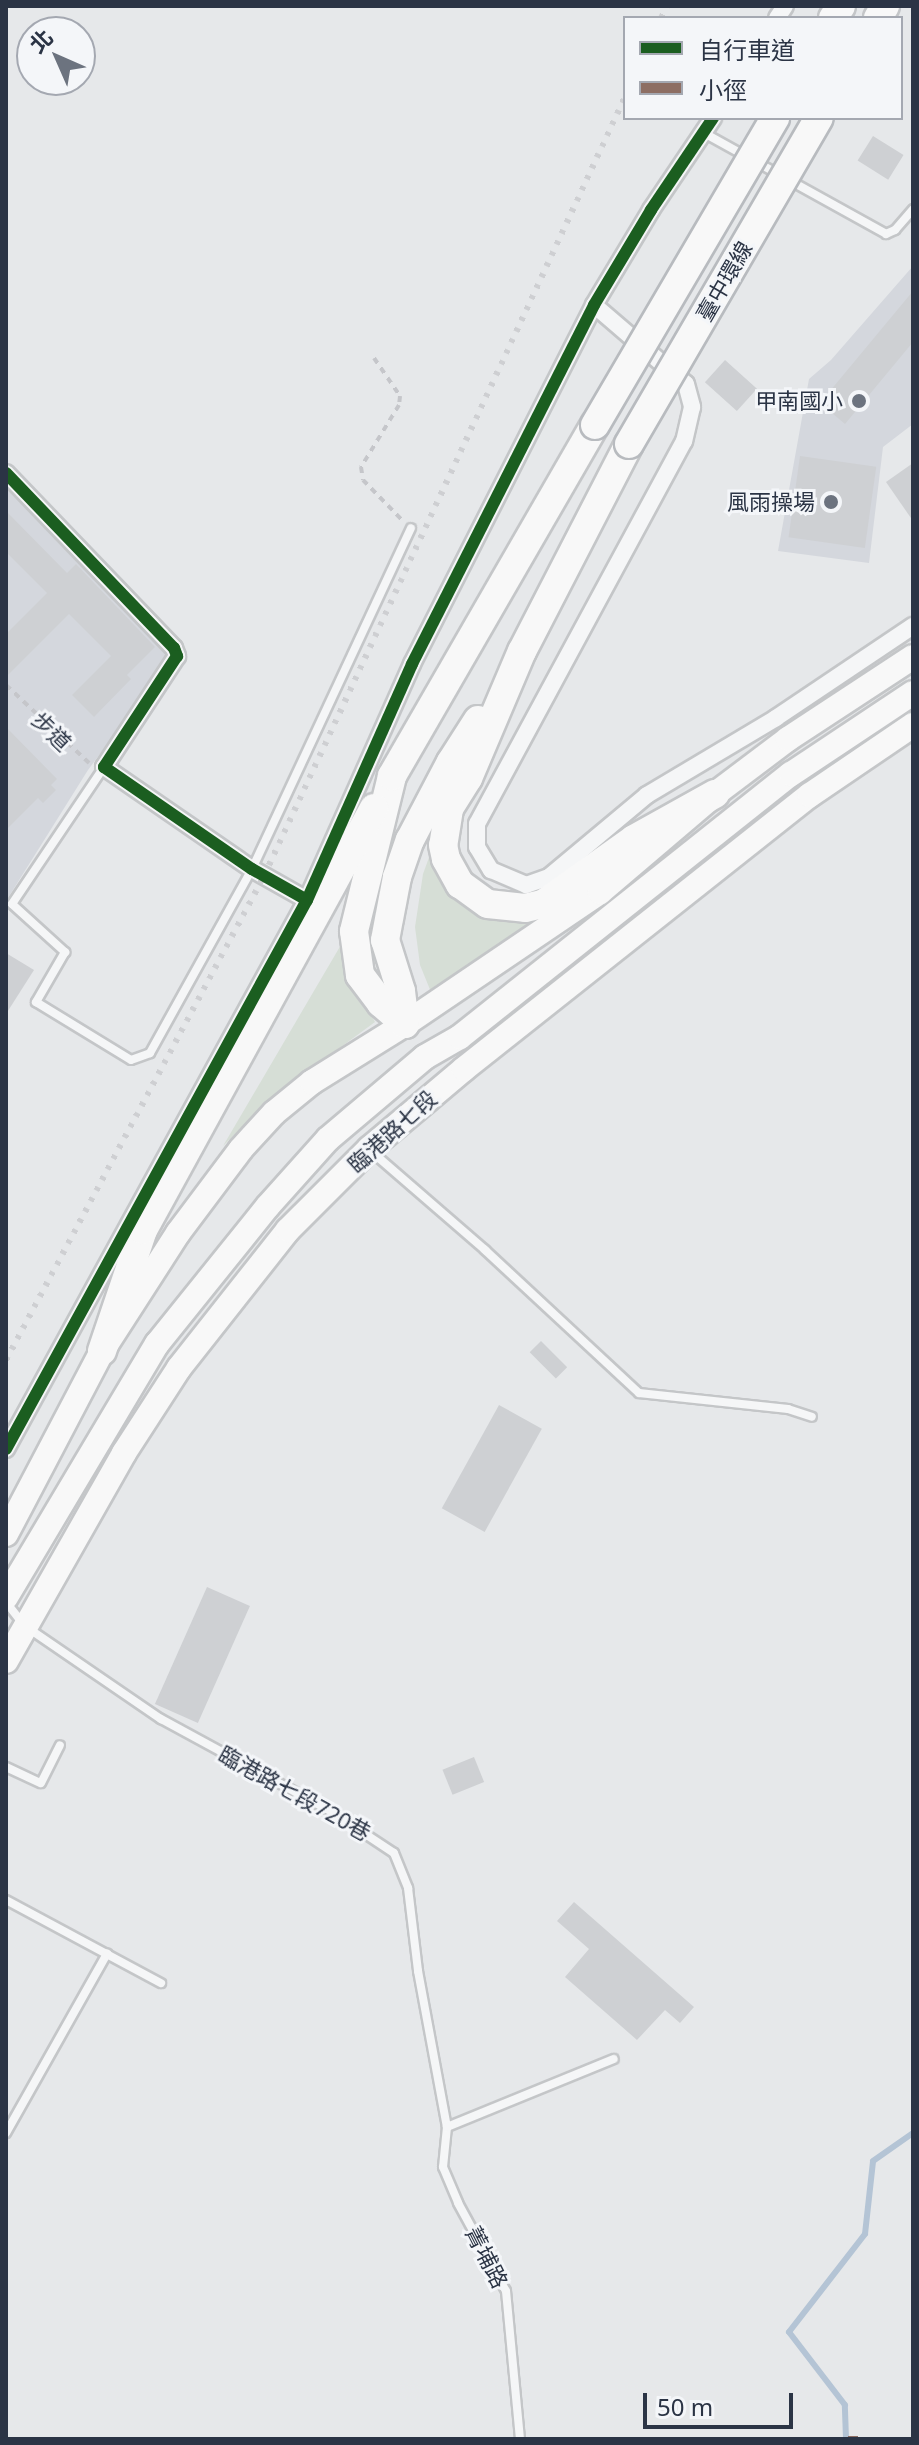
<!DOCTYPE html>
<meta charset="utf-8">
<style>
body{margin:0}
#map{position:relative;width:919px;height:2445px;overflow:hidden;background:#e6e8ea;font-family:"Noto Sans","Noto Sans TC",sans-serif}
div>[style]{position:absolute}
[style*='--x']{left:calc(var(--x)*1px);top:calc(var(--y)*1px);width:calc(var(--w)*1px);rotate:calc(var(--a)*1deg)}
.built>*{inset:0;background:#d4d7dd}
.green>*{inset:0;background:#d6ded6}
.stream>*{height:6px;margin:-3px;padding:0 3px;transform-origin:3px;border-radius:3px;background:#b4c4d5}
.building>*{inset:0;background:#ced0d3;transform-origin:0 0}
.path>*{height:4px;margin-top:-2px;transform-origin:0;background:repeating-linear-gradient(90deg,#c5c6ca 0 6px,transparent 0 12px)}
.roads{filter:drop-shadow(2px 0 #c4c6c8) drop-shadow(-2px 0 #c4c6c8) drop-shadow(0 2px #c4c6c8) drop-shadow(0 -2px #c4c6c8)}
.service>*{height:8px;margin:-4px;padding:0 4px;transform-origin:4px;border-radius:4px;background:#f5f6f7}
.minor>*{height:16px;margin:-8px;padding:0 8px;transform-origin:8px;border-radius:8px;background:#f5f6f7}
.primary>*{height:24px;margin:-12px;padding:0 12px;transform-origin:12px;border-radius:12px;background:#f8f8f8}
.motorway>*{height:28px;margin:-14px;padding:0 14px;transform-origin:14px;border-radius:14px;background:#f8f8f8}
.rail>*{height:6px;margin-top:-3px;transform-origin:0;background:repeating-linear-gradient(90deg,#cecfd2 0 4px,transparent 0 12px)}
.bridges{filter:drop-shadow(2px 0 #b8bbbf) drop-shadow(-2px 0 #b8bbbf) drop-shadow(0 2px #b8bbbf) drop-shadow(0 -2px #b8bbbf)}
.motorway-bridge>*{height:28px;margin:-14px;padding:0 14px;transform-origin:14px;border-radius:14px;background:#f8f8f8}
.quiet>*{height:10px;margin-top:-5px;transform-origin:0;background:repeating-linear-gradient(90deg,#8d6e63 0 20px,transparent 0 30px)}
.cycleway>*{height:12px;margin:-6px;padding:0 6px;transform-origin:6px;border-radius:6px;background:#1b5e20}
.dots>*{width:22px;height:22px;translate:-50% -50%;box-sizing:border-box;border:4px solid #f4f6f9;border-radius:50%}
span{translate:-50% -50%;white-space:nowrap;text-align:center;line-height:1.15;-webkit-text-stroke:6px #f4f6f9;paint-order:stroke}
.street-label{font-size:22px;color:#2b3445}
.poi-label{font-size:22px;color:#2b3445}
.right{translate:-100% -50%;text-align:right}
.frame{position:absolute;inset:0;border:8px solid #2b3445;pointer-events:none}
.legend{position:absolute;left:623px;top:16px;width:280px;height:104px;box-sizing:border-box;background:#f4f6f9;border:2px solid #a4a8b1;margin:0;padding:10px 14px;list-style:none;font-size:24px;color:#2b3445}
.legend li{display:flex;align-items:center;gap:16px;height:40px}
.legend b{width:40px;border:2px solid #a4a8b1}
.north{position:absolute;left:16px;top:16px;width:80px;height:80px;box-sizing:border-box;background:#f4f6f9;border:2px solid #a4a8b1;border-radius:50%;rotate:315deg;font-size:22px;font-weight:700;line-height:32px;text-align:center;color:#2b3445}
.north::after{content:'';display:block;margin:auto;width:28px;height:36px;background:#6c737f;clip-path:polygon(50% 0,100% 100%,50% 72%,0 100%)}
.scale{position:absolute;left:643px;top:2393px;width:150px;height:36px;box-sizing:border-box;border:4px solid #2b3445;border-top:0;padding-left:10px;font-size:24px;line-height:28px;white-space:nowrap;color:#2b3445;-webkit-text-stroke:6px #f4f6f9;paint-order:stroke}
</style>
<div id="map">
<div class="built">
<div style="clip-path:polygon(913px 266px,913px 424px,883px 447px,869px 563px,778px 551px,809px 379px,831px 360px)"></div>
<div style="clip-path:polygon(6px 483px,170px 653px,163px 669px,88px 770px,6px 901px)"></div>
</div>
<div class="green">
<div style="clip-path:polygon(439px 830px,468px 904px,479px 915px,499px 919px,557px 909px,431px 992px,420px 965px,415px 927px,423px 874px)"></div>
<div style="clip-path:polygon(345px 938px,354px 982px,375px 1022px,270px 1099px,223px 1146px)"></div>
</div>
<div class="stream">
<div style="--x:846;--y:2439;--w:34;--a:-92"></div>
<div style="--x:845;--y:2405;--w:92;--a:-127.5"></div>
<div style="--x:789;--y:2332;--w:124;--a:-52.2"></div>
<div style="--x:865;--y:2234;--w:73;--a:-83.7"></div>
<div style="--x:873;--y:2161;--w:49;--a:-35"></div>
</div>
<div class="building">
<div style="left:873px;top:136px;width:36px;height:29px;rotate:32deg"></div>
<div style="clip-path:polygon(913px 291px,913px 342px,845px 424px,820px 403px)"></div>
<div style="left:725px;top:360px;width:43px;height:30px;rotate:42deg"></div>
<div style="left:800px;top:456px;width:77px;height:82px;rotate:8deg"></div>
<div style="clip-path:polygon(913px 463px,913px 521px,886px 482px)"></div>
<div style="clip-path:polygon(6px 511px,67px 573px,76px 564px,155px 647px,127px 675px,131px 679px,94px 717px,72px 695px,111px 656px,69px 614px,6px 677px,6px 634px,47px 593px,6px 552px)"></div>
<div style="clip-path:polygon(6px 727px,57px 779px,51px 785px,56px 790px,43px 803px,38px 798px,6px 830px)"></div>
<div style="clip-path:polygon(6px 953px,34px 970px,6px 1014px)"></div>
<div style="left:541px;top:1341px;width:37px;height:16px;rotate:45deg"></div>
<div style="left:499px;top:1405px;width:49px;height:118px;rotate:29deg"></div>
<div style="left:207px;top:1587px;width:47px;height:128px;rotate:24deg"></div>
<div style="left:474px;top:1757px;width:27px;height:34px;rotate:68deg"></div>
<div style="clip-path:polygon(574px 1902px,694px 2007px,680px 2023px,665px 2010px,637px 2040px,565px 1977px,589px 1949px,557px 1921px)"></div>
</div>
<div class="path">
<div style="--x:374;--y:358;--w:46;--a:55.6"></div>
<div style="--x:400;--y:396;--w:9;--a:96"></div>
<div style="--x:399;--y:405;--w:73;--a:121.5"></div>
<div style="--x:361;--y:467;--w:13;--a:81"></div>
<div style="--x:363;--y:480;--w:57;--a:45.7"></div>
<div style="--x:6;--y:685;--w:114;--a:43.2"></div>
</div>
<div class="roads">
<div class="service">
<div style="--x:704;--y:133;--w:208;--a:29"></div>
<div style="--x:886;--y:234;--w:10;--a:-24"></div>
<div style="--x:895;--y:230;--w:28;--a:-49"></div>
<div style="--x:104;--y:767;--w:165;--a:123.9"></div>
<div style="--x:12;--y:904;--w:72;--a:42.2"></div>
<div style="--x:65;--y:952;--w:58;--a:120.1"></div>
<div style="--x:36;--y:1002;--w:111;--a:31.4"></div>
<div style="--x:131;--y:1060;--w:20;--a:-20"></div>
<div style="--x:150;--y:1053;--w:210;--a:-61"></div>
<div style="--x:252;--y:869;--w:376;--a:-65"></div>
<div style="--x:372;--y:1152;--w:150;--a:40.9"></div>
<div style="--x:485;--y:1250;--w:210;--a:42.9"></div>
<div style="--x:639;--y:1393;--w:150;--a:6.1"></div>
<div style="--x:788;--y:1409;--w:25;--a:18"></div>
<div style="--x:6;--y:1602;--w:31;--a:52"></div>
<div style="--x:25;--y:1626;--w:165;--a:34.4"></div>
<div style="--x:161;--y:1719;--w:195;--a:28.5"></div>
<div style="--x:332;--y:1812;--w:74;--a:33.5"></div>
<div style="--x:394;--y:1853;--w:38;--a:68"></div>
<div style="--x:408;--y:1888;--w:84;--a:83.1"></div>
<div style="--x:418;--y:1971;--w:159;--a:79.5"></div>
<div style="--x:447;--y:2127;--w:40;--a:95.7"></div>
<div style="--x:443;--y:2167;--w:39;--a:67"></div>
<div style="--x:458;--y:2203;--w:100;--a:61.4"></div>
<div style="--x:506;--y:2291;--w:149;--a:84.6"></div>
<div style="--x:6;--y:1767;--w:38;--a:25"></div>
<div style="--x:41;--y:1783;--w:42;--a:-63.4"></div>
<div style="--x:6;--y:1900;--w:176;--a:28.2"></div>
<div style="--x:447;--y:2127;--w:180;--a:-22.2"></div>
<div style="--x:6;--y:2133;--w:206;--a:-60.6"></div>
</div>
<div class="minor">
<div style="--x:777;--y:18;--w:14;--a:-56"></div>
<div style="--x:594;--y:305;--w:121;--a:40.7"></div>
<div style="--x:686;--y:384;--w:24;--a:75"></div>
<div style="--x:692;--y:407;--w:35;--a:103"></div>
<div style="--x:684;--y:441;--w:435;--a:118.4"></div>
<div style="--x:477;--y:824;--w:23;--a:90"></div>
<div style="--x:477;--y:847;--w:27;--a:59"></div>
<div style="--x:491;--y:870;--w:38;--a:23"></div>
<div style="--x:526;--y:885;--w:24;--a:-19"></div>
<div style="--x:549;--y:877;--w:128;--a:-39.9"></div>
<div style="--x:647;--y:795;--w:150;--a:-30.8"></div>
<div style="--x:776;--y:718;--w:165;--a:-33.9"></div>
<div style="--x:6;--y:473;--w:243;--a:46.2"></div>
<div style="--x:174;--y:648;--w:9;--a:69"></div>
<div style="--x:177;--y:656;--w:133;--a:123.3"></div>
<div style="--x:104;--y:767;--w:180;--a:34.6"></div>
<div style="--x:252;--y:869;--w:63;--a:29.4"></div>
<div style="--x:6;--y:1449;--w:626;--a:-61.27"></div>
<div style="--x:307;--y:900;--w:258;--a:-66"></div>
<div style="--x:412;--y:664;--w:402;--a:-63.1"></div>
<div style="--x:594;--y:305;--w:111;--a:-59"></div>
<div style="--x:651;--y:210;--w:111;--a:-56"></div>
</div>
<div class="primary">
<div style="--x:6;--y:1534;--w:207;--a:-62.3"></div>
<div style="--x:102;--y:1351;--w:140;--a:-57.2"></div>
<div style="--x:178;--y:1233;--w:105;--a:-53.1"></div>
<div style="--x:241;--y:1149;--w:49;--a:-47.5"></div>
<div style="--x:274;--y:1113;--w:49;--a:-39.2"></div>
<div style="--x:312;--y:1082;--w:110;--a:-31.9"></div>
<div style="--x:405;--y:1024;--w:235;--a:-34.1"></div>
<div style="--x:600;--y:892;--w:151;--a:-40.4"></div>
<div style="--x:715;--y:794;--w:91;--a:-37"></div>
<div style="--x:788;--y:739;--w:149;--a:-33.3"></div>
<div style="--x:6;--y:1597;--w:295;--a:-59.2"></div>
<div style="--x:157;--y:1344;--w:177;--a:-51.2"></div>
<div style="--x:268;--y:1206;--w:90;--a:-48.2"></div>
<div style="--x:328;--y:1139;--w:127;--a:-40.2"></div>
<div style="--x:425;--y:1057;--w:40;--a:-29.7"></div>
<div style="--x:460;--y:1037;--w:423;--a:-38.5"></div>
<div style="--x:791;--y:774;--w:146;--a:-33.6"></div>
<div style="--x:6;--y:1661;--w:239;--a:-60.4"></div>
<div style="--x:124;--y:1453;--w:101;--a:-57.1"></div>
<div style="--x:179;--y:1368;--w:176;--a:-51.7"></div>
<div style="--x:288;--y:1230;--w:115;--a:-45"></div>
<div style="--x:369;--y:1149;--w:124;--a:-40.1"></div>
<div style="--x:464;--y:1069;--w:441;--a:-38.4"></div>
<div style="--x:810;--y:795;--w:125;--a:-34.2"></div>
</div>
<div class="motorway">
<div style="--x:833;--y:18;--w:14;--a:-56"></div>
<div style="--x:878;--y:18;--w:14;--a:-60"></div>
<div style="--x:629;--y:444;--w:233;--a:117.3"></div>
<div style="--x:522;--y:651;--w:138;--a:113"></div>
<div style="--x:468;--y:778;--w:36;--a:122"></div>
<div style="--x:449;--y:809;--w:36;--a:99"></div>
<div style="--x:443;--y:845;--w:14;--a:78"></div>
<div style="--x:446;--y:859;--w:29;--a:61"></div>
<div style="--x:460;--y:884;--w:34;--a:36"></div>
<div style="--x:488;--y:904;--w:37;--a:6"></div>
<div style="--x:525;--y:908;--w:18;--a:-13"></div>
<div style="--x:543;--y:904;--w:112;--a:-35.5"></div>
<div style="--x:634;--y:839;--w:93;--a:-29.1"></div>
<div style="--x:405;--y:1024;--w:32;--a:-139"></div>
<div style="--x:381;--y:1003;--w:35;--a:-127"></div>
<div style="--x:360;--y:975;--w:44;--a:-97.8"></div>
<div style="--x:354;--y:931;--w:160;--a:-76.2"></div>
<div style="--x:392;--y:776;--w:405;--a:-60"></div>
<div style="--x:405;--y:1024;--w:33;--a:-97"></div>
<div style="--x:401;--y:991;--w:53;--a:-107.4"></div>
<div style="--x:385;--y:940;--w:64;--a:-79.2"></div>
<div style="--x:397;--y:877;--w:39;--a:-71"></div>
<div style="--x:410;--y:840;--w:88;--a:-62.3"></div>
<div style="--x:451;--y:762;--w:50;--a:-57.3"></div>
<div style="--x:102;--y:1351;--w:128;--a:-71.3"></div>
<div style="--x:143;--y:1230;--w:481;--a:-61.3"></div>
</div>
</div>
<div class="rail">
<div style="--x:661;--y:18;--w:13;--a:-63"></div>
<div style="--x:6;--y:1360;--w:548;--a:-61.94"></div>
<div style="--x:264;--y:876;--w:859;--a:-65.14"></div>
</div>
<div class="bridges">
<div class="motorway-bridge">
<div style="--x:595;--y:425;--w:356;--a:-59.6"></div>
<div style="--x:629;--y:444;--w:377;--a:-59.8"></div>
</div>
</div>
<div class="quiet">
<div style="--x:853;--y:2436;--w:3;--a:90"></div>
</div>
<div class="cycleway">
<div style="--x:6;--y:473;--w:243;--a:46.2"></div>
<div style="--x:174;--y:648;--w:9;--a:69"></div>
<div style="--x:177;--y:656;--w:133;--a:123.3"></div>
<div style="--x:104;--y:767;--w:180;--a:34.6"></div>
<div style="--x:252;--y:869;--w:63;--a:29.4"></div>
<div style="--x:6;--y:1449;--w:626;--a:-61.27"></div>
<div style="--x:307;--y:900;--w:258;--a:-66"></div>
<div style="--x:412;--y:664;--w:402;--a:-63.1"></div>
<div style="--x:594;--y:305;--w:111;--a:-59"></div>
<div style="--x:651;--y:210;--w:111;--a:-56"></div>
</div>
<div class="dots">
<div style="left:859px;top:401px;background:#6c737f"></div>
<div style="left:831px;top:502px;background:#6c737f"></div>
</div>
<div class="street-label">
<span style="left:724px;top:281px;rotate:-60deg">臺中環線</span>
<span style="left:52px;top:731px;rotate:44deg">步道</span>
<span style="left:392px;top:1131px;rotate:-42deg">臨港路七段</span>
<span style="left:295px;top:1793px;rotate:29deg">臨港路七段720巷</span>
<span style="left:487px;top:2257px;rotate:63deg">菁埔路</span>
</div>
<div class="poi-label">
<span class="right" style="left:843px;top:401px">甲南國小</span>
<span class="right" style="left:815px;top:502px">風雨操場</span>
</div>
<div class="frame"></div>
<ul class="legend">
<li><b style="height:10px;background:#1b5e20"></b>自行車道</li>
<li><b style="height:10px;background:#8d6e63"></b>小徑</li>
</ul>
<div class="north">北</div>
<div class="scale">50 m</div>
</div>
